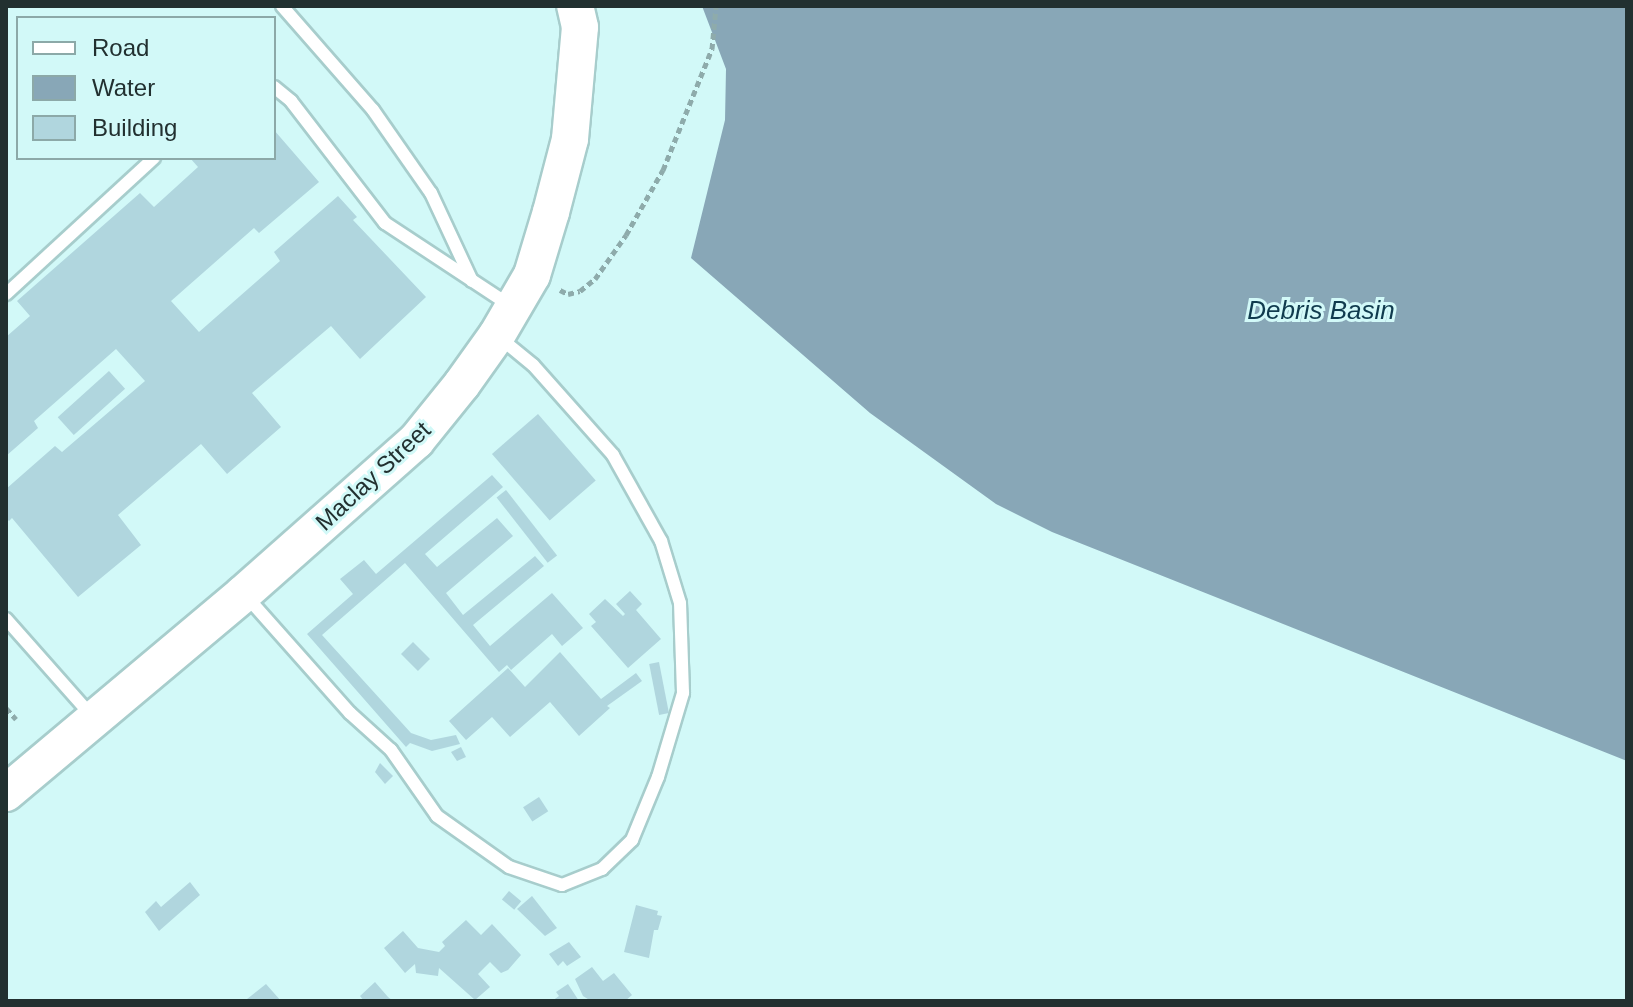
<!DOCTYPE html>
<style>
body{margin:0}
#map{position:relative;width:1633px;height:1007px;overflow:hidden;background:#d2f9f8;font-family:Helvetica,sans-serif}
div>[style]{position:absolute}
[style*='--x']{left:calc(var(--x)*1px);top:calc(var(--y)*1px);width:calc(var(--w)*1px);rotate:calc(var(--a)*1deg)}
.water>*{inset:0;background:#88a7b7}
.building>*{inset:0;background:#b0d6de;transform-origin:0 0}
.path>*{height:5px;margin-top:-2.5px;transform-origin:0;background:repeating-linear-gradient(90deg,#8eabab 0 6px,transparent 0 10px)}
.roads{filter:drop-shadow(2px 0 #a7cdcc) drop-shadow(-2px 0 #a7cdcc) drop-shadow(0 2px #a7cdcc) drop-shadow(0 -2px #a7cdcc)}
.lane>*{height:12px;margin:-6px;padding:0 6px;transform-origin:6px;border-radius:6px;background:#fff}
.secondary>*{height:36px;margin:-18px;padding:0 18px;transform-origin:18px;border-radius:18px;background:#fff}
span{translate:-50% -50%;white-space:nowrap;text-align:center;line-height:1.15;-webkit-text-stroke:6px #d2f9f8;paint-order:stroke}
.street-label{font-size:24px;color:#223030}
.water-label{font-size:26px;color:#103b4e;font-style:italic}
.frame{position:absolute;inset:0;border:8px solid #223030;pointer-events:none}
.legend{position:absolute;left:16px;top:16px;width:260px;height:144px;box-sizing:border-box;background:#d2f9f8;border:2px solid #8ca9a8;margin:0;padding:10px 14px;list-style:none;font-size:24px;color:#223030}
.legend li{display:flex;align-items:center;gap:16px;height:40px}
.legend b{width:40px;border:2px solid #8ca9a8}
</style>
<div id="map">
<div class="water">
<div style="clip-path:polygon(702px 6px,1627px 6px,1627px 761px,1052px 532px,996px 504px,870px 413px,691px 258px,725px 120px,726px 69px)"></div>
</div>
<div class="building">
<div style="clip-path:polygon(274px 130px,319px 182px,259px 233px,254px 228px,171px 301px,199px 332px,280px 261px,274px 252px,338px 196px,357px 217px,353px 220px,426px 297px,360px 359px,331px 326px,252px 393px,281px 427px,227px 474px,201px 444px,118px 515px,141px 545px,78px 597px,12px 518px,9px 521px,6px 518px,6px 489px,55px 446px,62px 452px,145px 381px,116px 349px,34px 421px,38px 428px,6px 456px,6px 337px,30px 316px,17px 301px,140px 193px,154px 207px,198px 167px,190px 158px,274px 158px)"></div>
<div style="left:109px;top:371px;width:24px;height:69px;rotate:48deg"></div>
<div style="left:538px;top:414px;width:88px;height:61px;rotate:49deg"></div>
<div style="clip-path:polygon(492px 475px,503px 487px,425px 554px,437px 567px,497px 518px,513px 536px,446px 593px,463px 615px,535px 556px,544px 566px,473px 625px,490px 646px,552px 593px,583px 628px,562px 646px,552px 634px,511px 670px,507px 665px,499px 672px,405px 563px,322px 635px,411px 733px,431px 740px,456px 735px,460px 744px,432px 751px,410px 743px,406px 747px,307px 634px,353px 594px,340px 579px,364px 560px,376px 574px)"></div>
<div style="left:506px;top:490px;width:83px;height:12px;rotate:52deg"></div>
<div style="clip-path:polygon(630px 591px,642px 604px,636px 610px,661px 639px,628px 668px,591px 626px,596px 622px,589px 614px,605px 599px,623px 616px,625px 614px,616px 604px)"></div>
<div style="left:413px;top:642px;width:24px;height:17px;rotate:45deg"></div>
<div style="clip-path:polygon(560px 652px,601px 699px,636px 673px,642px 681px,607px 706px,610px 708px,579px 736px,550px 702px,510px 737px,492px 717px,466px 740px,449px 721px,508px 668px,525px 687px)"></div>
<div style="left:659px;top:662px;width:52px;height:10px;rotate:79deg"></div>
<div style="clip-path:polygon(461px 747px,466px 757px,457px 761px,451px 752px)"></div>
<div style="clip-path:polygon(380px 763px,393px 776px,385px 784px,375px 772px)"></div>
<div style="left:539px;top:797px;width:17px;height:19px;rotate:57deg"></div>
<div style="clip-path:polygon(190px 882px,200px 895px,159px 931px,145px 912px,156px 901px,161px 907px)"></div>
<div style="left:509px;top:891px;width:16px;height:11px;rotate:40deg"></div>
<div style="clip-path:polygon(532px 896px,557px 928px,545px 936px,517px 909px)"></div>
<div style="clip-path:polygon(636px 905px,658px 911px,657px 915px,662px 916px,658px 930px,654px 930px,649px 958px,624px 952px)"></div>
<div style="clip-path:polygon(466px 920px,481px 935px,492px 924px,521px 955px,508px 970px,501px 973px,490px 962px,478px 974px,490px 987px,475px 1000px,439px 968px,438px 976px,416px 973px,415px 964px,405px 973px,384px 948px,403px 931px,418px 948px,439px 952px,445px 946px,442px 942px)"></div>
<div style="clip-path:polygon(569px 942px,581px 957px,567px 966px,563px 961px,558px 966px,549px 954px)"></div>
<div style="clip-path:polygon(592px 967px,603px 981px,614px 973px,632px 995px,625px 1001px,591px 1001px,583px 996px,575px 979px)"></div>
<div style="clip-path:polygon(375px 982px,388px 997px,393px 1001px,364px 1001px,360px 996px)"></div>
<div style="clip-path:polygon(266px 984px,281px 1001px,249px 1001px,247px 999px)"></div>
<div style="clip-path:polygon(568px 984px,579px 1001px,552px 1001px,559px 996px,556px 992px)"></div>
</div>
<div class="path">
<div style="--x:560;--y:290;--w:9;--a:27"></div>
<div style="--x:568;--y:294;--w:12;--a:-14"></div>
<div style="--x:580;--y:291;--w:19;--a:-39"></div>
<div style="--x:595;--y:279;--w:54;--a:-54.8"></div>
<div style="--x:626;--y:235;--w:75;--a:-60.4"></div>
<div style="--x:663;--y:170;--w:131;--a:-68"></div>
<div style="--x:712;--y:49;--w:43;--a:-84.7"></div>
<div style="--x:6;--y:708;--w:15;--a:48"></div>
</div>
<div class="roads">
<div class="lane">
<div style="--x:282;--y:6;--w:138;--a:48.8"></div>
<div style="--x:373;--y:110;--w:101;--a:55.1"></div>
<div style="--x:431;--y:193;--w:97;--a:65"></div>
<div style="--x:274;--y:87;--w:22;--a:39"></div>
<div style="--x:291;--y:101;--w:154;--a:52.4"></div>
<div style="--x:385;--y:223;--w:151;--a:33.4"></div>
<div style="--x:6;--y:294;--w:201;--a:-42.6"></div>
<div style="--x:247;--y:597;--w:155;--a:48.4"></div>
<div style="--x:350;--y:713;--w:55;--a:42.1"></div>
<div style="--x:391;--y:750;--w:80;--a:55.1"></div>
<div style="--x:437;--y:816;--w:88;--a:35.3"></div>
<div style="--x:509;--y:867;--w:56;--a:18.8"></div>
<div style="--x:562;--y:885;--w:43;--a:-21.8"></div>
<div style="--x:602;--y:869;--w:42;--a:-44"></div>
<div style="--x:632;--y:840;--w:68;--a:-67.6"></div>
<div style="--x:658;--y:777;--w:88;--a:-73.4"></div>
<div style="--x:683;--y:693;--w:90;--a:-91.9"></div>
<div style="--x:680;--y:603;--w:65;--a:-107"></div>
<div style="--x:661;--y:541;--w:98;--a:-119.2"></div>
<div style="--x:613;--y:455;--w:120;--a:-131.6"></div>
<div style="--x:533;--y:365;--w:44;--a:-140.5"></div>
<div style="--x:6;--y:619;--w:128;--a:48.5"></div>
</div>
<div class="secondary">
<div style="--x:6;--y:793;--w:311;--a:-40"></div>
<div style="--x:244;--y:593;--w:230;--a:-41.5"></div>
<div style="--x:416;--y:441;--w:73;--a:-51.1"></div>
<div style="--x:462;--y:384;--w:60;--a:-54.5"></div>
<div style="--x:497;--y:335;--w:69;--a:-59.7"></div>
<div style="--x:532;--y:275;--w:66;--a:-73.2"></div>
<div style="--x:551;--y:212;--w:75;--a:-75.4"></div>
<div style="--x:570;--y:139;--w:112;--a:-84.9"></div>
<div style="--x:580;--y:27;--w:22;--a:-103"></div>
</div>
</div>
<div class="street-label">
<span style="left:373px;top:476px;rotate:-43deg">Maclay Street</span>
</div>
<div class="water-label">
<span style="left:1321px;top:311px">Debris Basin</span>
</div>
<div class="frame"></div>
<ul class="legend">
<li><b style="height:10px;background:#fff"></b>Road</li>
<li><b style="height:22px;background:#88a7b7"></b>Water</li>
<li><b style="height:22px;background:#b0d6de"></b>Building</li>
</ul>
</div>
